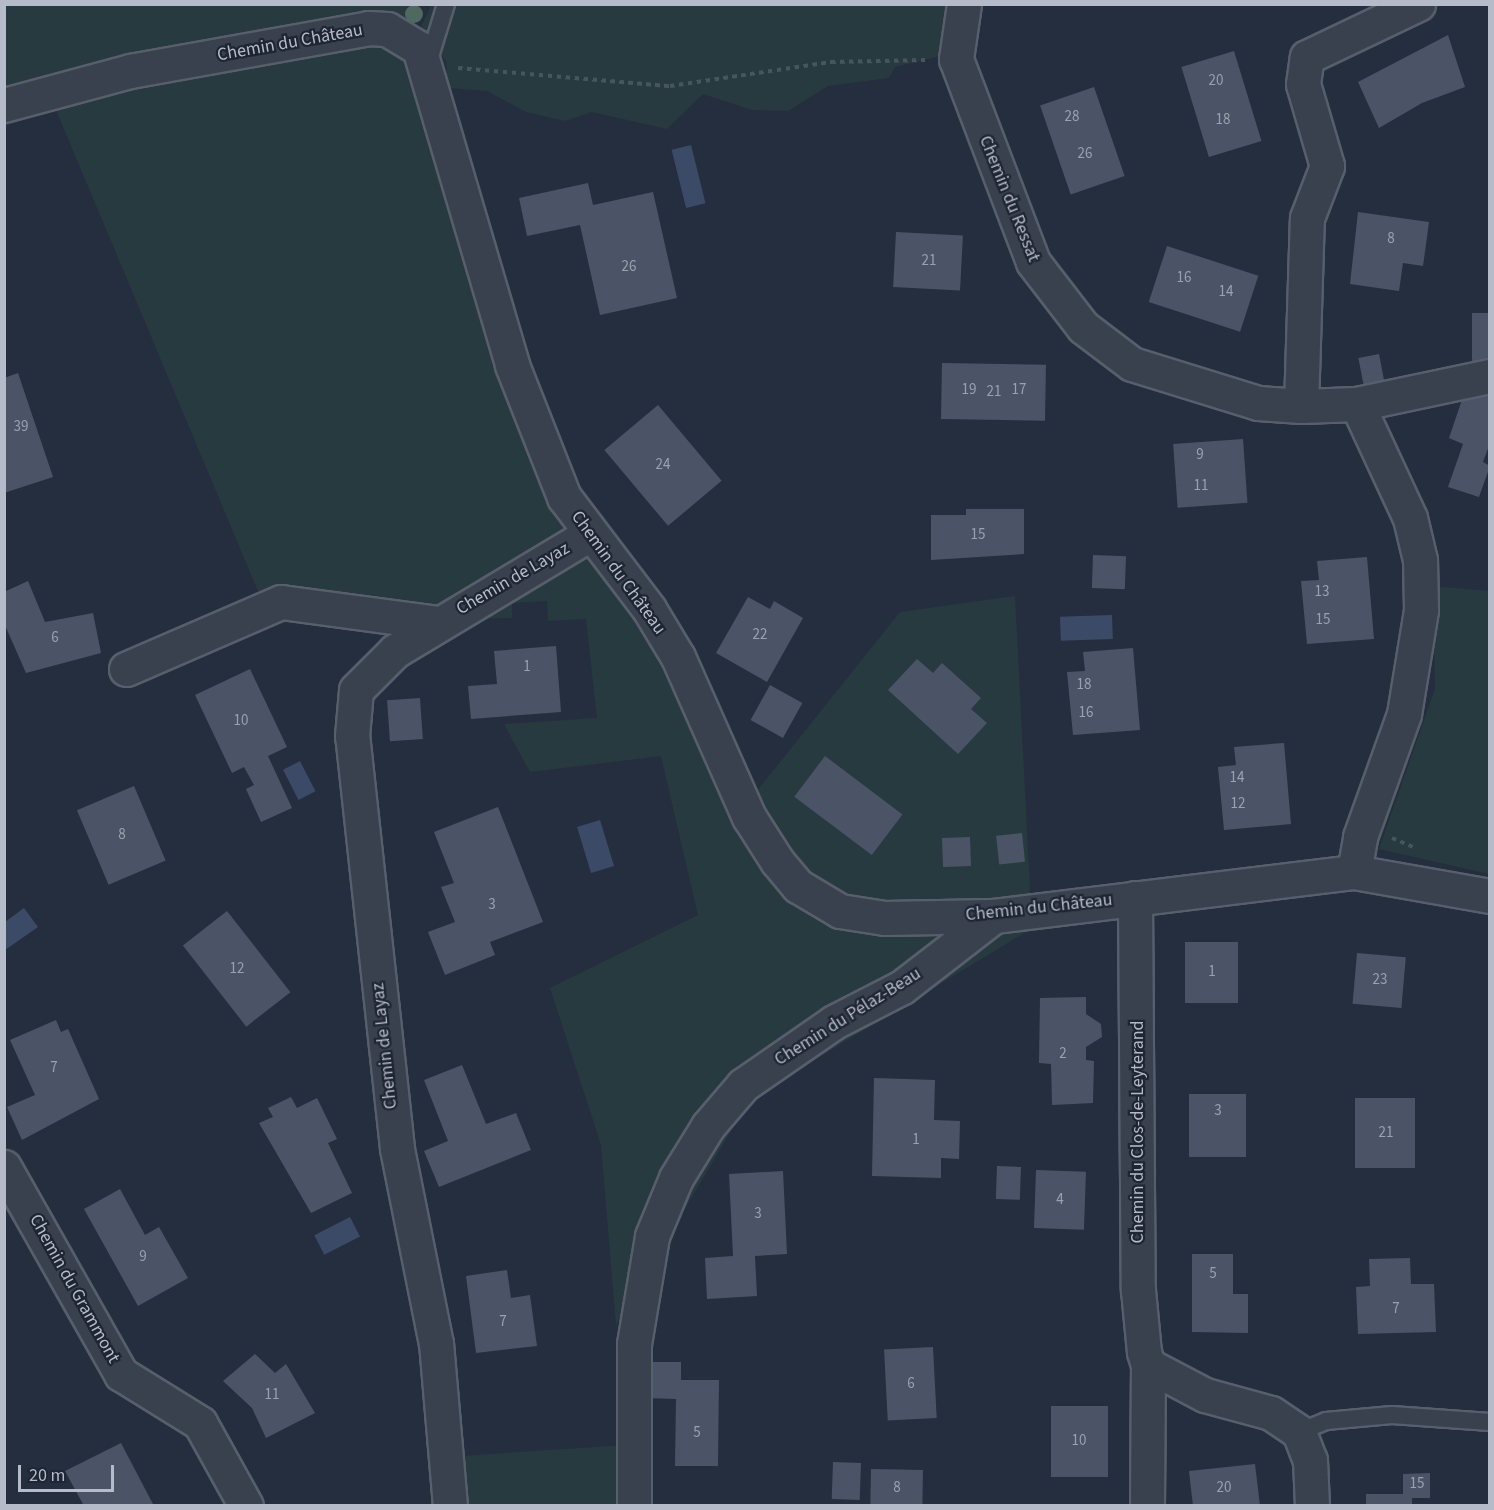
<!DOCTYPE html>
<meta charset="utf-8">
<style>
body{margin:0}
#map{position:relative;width:1494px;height:1510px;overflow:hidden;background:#252e3e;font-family:"Source Sans 3",sans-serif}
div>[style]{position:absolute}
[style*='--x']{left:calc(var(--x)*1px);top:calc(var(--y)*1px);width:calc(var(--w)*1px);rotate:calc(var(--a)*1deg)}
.green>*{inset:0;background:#273a3f}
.water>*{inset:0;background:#3b4a66;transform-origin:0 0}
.building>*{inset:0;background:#4b5466;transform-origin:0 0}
.path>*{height:4px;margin-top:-2px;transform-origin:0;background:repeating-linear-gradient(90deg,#45575c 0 4.5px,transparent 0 9px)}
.roads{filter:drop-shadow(2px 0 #575e6c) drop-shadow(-2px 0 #575e6c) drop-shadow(0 2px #575e6c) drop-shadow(0 -2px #575e6c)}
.service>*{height:16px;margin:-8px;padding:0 8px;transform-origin:8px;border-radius:8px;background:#39404e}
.minor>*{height:33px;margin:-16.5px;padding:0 16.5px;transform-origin:16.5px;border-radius:16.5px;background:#39404e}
.trees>*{width:18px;height:18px;margin:-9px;border-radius:50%;background:#4d6960}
span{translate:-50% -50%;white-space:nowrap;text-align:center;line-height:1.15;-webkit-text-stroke:4.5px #1e2533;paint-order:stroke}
.number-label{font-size:15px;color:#9aa1b0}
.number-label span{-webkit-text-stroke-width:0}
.street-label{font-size:18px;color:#b5bbc9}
.frame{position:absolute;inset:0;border:6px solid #b5bbc9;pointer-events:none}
.scale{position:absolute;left:18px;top:1465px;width:96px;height:27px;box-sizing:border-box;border:3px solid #b5bbc9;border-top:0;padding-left:8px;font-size:18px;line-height:21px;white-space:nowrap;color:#b5bbc9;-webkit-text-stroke:4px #1e2533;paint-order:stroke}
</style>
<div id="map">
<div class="green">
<div style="clip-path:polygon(432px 4px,958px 5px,944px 55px,895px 67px,889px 78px,828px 86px,788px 111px,752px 110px,703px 94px,667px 129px,592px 112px,565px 121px,526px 112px,487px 91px,448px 88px,446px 61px,421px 26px)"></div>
<div style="clip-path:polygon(4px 5px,418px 5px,393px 45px,415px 69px,585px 552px,640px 616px,737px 816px,900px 612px,1015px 596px,1030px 889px,1026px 932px,750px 1099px,616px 1325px,601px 1145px,550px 988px,698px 915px,661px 756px,530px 772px,504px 724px,597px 718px,586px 619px,548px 621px,547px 601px,512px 603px,512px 618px,475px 619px,475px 624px,263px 603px,56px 110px,5px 126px)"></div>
<div style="clip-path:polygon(1433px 586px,1489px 591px,1489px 874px,1379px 849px,1435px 689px)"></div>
<div style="clip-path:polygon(626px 1445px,625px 1505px,460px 1506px,461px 1456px)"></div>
</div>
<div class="water">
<div style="left:691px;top:145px;width:60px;height:20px;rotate:76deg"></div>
<div style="left:1112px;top:615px;width:24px;height:52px;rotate:88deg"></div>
<div style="left:300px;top:761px;width:34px;height:19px;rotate:63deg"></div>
<div style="left:600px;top:820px;width:48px;height:24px;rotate:73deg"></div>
<div style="clip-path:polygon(24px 908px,38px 927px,5px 950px,5px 922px)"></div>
<div style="left:350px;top:1217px;width:22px;height:40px;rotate:63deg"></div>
</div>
<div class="building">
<div style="clip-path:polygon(1448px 35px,1465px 87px,1422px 103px,1379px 128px,1358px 82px)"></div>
<div style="left:1234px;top:51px;width:94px;height:55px;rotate:73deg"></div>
<div style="left:1094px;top:87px;width:94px;height:57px;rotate:71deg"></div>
<div style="clip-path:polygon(588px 183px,593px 205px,653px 192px,677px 298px,600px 315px,580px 225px,527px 236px,519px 198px)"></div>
<div style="clip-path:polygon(1358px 212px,1429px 222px,1423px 266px,1403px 263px,1399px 291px,1350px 284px)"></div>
<div style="left:896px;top:232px;width:67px;height:55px;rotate:3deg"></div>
<div style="left:1167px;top:246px;width:96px;height:59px;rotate:18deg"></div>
<div style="left:1490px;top:313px;width:53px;height:18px;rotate:90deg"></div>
<div style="left:1379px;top:354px;width:33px;height:21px;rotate:79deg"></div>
<div style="left:942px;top:363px;width:104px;height:56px;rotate:1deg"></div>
<div style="clip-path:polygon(18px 373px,53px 477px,4px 493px,4px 378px)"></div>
<div style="clip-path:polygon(1469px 379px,1490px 386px,1490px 443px,1483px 462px,1490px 466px,1479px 497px,1448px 487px,1463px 444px,1449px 438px)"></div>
<div style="left:658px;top:405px;width:99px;height:70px;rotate:50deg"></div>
<div style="left:1243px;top:439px;width:64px;height:70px;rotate:86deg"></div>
<div style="clip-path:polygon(966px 509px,1024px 509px,1024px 554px,931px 560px,931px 515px,966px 515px)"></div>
<div style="left:1093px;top:555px;width:33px;height:33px;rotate:2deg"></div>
<div style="clip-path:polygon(1367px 557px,1374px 639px,1307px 644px,1301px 581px,1319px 580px,1317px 561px)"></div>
<div style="clip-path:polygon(28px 581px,45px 622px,93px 613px,101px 653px,26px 673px,4px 623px,4px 592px)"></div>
<div style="clip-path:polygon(748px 597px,770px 609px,774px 601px,803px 618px,767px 682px,716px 653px)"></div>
<div style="clip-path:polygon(556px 646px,561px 712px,471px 719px,468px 686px,497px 684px,494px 651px)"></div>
<div style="clip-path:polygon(1133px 648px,1140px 730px,1073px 735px,1067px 672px,1085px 671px,1083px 652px)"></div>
<div style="clip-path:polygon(917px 659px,933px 673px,942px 663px,981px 698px,971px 709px,987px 723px,958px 754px,888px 690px)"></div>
<div style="clip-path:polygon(250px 669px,287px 747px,268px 756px,292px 808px,261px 822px,246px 789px,254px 785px,244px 767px,232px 773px,195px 695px)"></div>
<div style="left:770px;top:685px;width:37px;height:40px;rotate:29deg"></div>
<div style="left:420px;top:698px;width:41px;height:33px;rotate:86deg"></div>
<div style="clip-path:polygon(1284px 743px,1291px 824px,1224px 830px,1218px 767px,1236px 765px,1234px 747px)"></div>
<div style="left:825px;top:756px;width:97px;height:51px;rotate:37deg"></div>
<div style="left:134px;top:786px;width:81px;height:62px;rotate:67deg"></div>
<div style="clip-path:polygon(498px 807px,543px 922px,490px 942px,495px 955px,445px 975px,428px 932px,455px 922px,441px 887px,454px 883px,434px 832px)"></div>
<div style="left:1022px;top:833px;width:29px;height:26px;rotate:84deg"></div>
<div style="left:970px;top:837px;width:29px;height:28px;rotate:88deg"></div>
<div style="left:227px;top:911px;width:103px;height:56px;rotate:52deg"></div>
<div style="left:1185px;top:942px;width:53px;height:61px"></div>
<div style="left:1357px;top:953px;width:49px;height:51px;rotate:5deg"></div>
<div style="clip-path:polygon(1086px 997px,1086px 1014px,1101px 1024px,1102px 1037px,1086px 1047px,1086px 1060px,1094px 1061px,1093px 1103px,1052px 1105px,1051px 1064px,1039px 1063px,1040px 998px)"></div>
<div style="clip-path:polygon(56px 1020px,61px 1032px,68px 1029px,99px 1099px,22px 1140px,7px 1107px,35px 1095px,10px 1040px)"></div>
<div style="clip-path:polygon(462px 1065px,486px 1124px,516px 1113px,531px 1150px,439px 1187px,424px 1151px,448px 1141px,424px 1080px)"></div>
<div style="clip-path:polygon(874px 1078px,935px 1080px,934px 1120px,960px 1121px,959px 1159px,941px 1158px,941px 1178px,872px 1176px)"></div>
<div style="left:1189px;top:1094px;width:57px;height:63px"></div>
<div style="clip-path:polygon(291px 1097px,297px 1108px,317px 1098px,337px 1139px,328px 1143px,352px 1193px,311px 1213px,259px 1123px,273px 1117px,268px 1108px)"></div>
<div style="left:1355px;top:1098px;width:60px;height:70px"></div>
<div style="left:997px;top:1166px;width:24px;height:33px;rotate:2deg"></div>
<div style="left:1036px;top:1170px;width:50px;height:58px;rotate:2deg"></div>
<div style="clip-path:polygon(783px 1171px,787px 1254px,755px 1256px,757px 1296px,707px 1299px,705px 1258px,733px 1256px,729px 1174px)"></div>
<div style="clip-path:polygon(120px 1189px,145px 1235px,159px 1227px,188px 1278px,138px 1306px,84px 1209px)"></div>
<div style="clip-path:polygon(1192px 1254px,1233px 1254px,1233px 1294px,1248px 1294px,1248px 1333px,1192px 1332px)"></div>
<div style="clip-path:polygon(1410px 1258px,1411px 1284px,1434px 1284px,1436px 1332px,1358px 1334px,1356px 1287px,1370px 1286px,1369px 1259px)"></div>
<div style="clip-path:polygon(507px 1270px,511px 1298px,530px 1295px,537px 1346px,476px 1353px,466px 1276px)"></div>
<div style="left:933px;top:1347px;width:71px;height:49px;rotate:87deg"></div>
<div style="clip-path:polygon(255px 1354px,275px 1373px,286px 1364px,315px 1413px,266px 1438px,252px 1408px,223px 1381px)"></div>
<div style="clip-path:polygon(647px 1362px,681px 1362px,681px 1380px,719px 1380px,718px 1466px,675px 1466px,676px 1399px,647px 1398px)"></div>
<div style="left:1051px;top:1406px;width:57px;height:71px"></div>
<div style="clip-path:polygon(121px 1443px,154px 1506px,84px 1506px,65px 1471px)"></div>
<div style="left:833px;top:1462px;width:28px;height:37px;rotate:2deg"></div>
<div style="clip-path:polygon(1255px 1464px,1260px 1506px,1193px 1506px,1189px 1471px)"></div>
<div style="left:871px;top:1469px;width:52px;height:37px;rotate:1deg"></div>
<div style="clip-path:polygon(1430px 1473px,1430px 1498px,1412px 1498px,1412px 1506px,1366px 1506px,1366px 1494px,1403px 1494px,1403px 1474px)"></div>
</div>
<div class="path">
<div style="--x:458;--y:68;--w:213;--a:4.9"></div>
<div style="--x:670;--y:86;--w:163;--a:-8.5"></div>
<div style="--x:831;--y:62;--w:94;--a:-1.2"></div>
<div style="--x:1392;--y:838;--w:23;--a:23"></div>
</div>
<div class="roads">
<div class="service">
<div style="--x:428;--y:63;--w:62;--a:-73"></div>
<div style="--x:1299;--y:1432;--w:29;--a:-22"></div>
<div style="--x:1326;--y:1421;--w:66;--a:-5.2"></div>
<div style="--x:1392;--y:1415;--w:98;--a:4.1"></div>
</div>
<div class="minor">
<div style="--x:964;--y:4;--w:56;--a:98.3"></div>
<div style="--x:956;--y:59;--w:217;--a:69.2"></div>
<div style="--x:1033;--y:262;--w:82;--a:52.4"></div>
<div style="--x:1083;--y:327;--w:61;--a:37.1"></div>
<div style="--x:1132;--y:364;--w:132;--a:17.2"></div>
<div style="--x:1258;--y:403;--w:43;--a:4"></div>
<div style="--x:1301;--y:406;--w:56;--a:-2"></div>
<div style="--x:1357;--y:404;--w:136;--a:-11.9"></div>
<div style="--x:4;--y:105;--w:131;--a:-15.1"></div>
<div style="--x:130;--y:71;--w:242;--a:-10.2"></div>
<div style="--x:368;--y:28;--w:19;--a:3"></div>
<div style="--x:387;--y:29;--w:37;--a:31"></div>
<div style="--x:419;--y:48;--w:330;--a:73.6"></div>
<div style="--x:512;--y:365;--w:142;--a:68.5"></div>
<div style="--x:564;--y:497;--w:141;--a:52.8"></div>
<div style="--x:649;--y:609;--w:56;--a:58.9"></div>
<div style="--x:678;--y:657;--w:175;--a:66.1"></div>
<div style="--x:749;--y:817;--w:52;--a:57.5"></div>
<div style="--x:777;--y:861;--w:33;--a:50"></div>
<div style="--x:798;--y:886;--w:49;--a:30.8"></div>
<div style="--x:840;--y:911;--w:45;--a:9"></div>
<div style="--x:884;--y:918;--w:110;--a:-1"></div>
<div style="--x:994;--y:916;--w:363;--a:-7"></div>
<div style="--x:1354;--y:872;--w:138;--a:10"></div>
<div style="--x:1301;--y:406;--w:188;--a:-88.2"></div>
<div style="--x:1307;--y:218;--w:56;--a:-69"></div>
<div style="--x:1327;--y:166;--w:85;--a:-106.3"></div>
<div style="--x:1303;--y:84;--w:27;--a:-82"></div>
<div style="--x:1307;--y:57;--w:123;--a:-25.5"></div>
<div style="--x:126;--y:669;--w:169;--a:-23.4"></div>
<div style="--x:281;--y:602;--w:159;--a:7.6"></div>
<div style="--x:1354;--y:872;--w:36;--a:-80"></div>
<div style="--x:1360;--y:837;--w:131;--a:-70.3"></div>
<div style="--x:1404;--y:714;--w:105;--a:-80.7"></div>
<div style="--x:1421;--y:610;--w:50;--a:-91.1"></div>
<div style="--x:1420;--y:560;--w:43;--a:-103.4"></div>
<div style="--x:1410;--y:518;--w:126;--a:-114.9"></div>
<div style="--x:1135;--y:898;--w:392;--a:89.6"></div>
<div style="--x:1138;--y:1290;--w:62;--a:84.5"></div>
<div style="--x:1144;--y:1352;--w:14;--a:73"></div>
<div style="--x:1148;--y:1365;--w:64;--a:27.8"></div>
<div style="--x:1205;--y:1395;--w:68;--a:15.3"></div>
<div style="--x:1271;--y:1413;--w:34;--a:34"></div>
<div style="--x:1299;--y:1432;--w:30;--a:69"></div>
<div style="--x:1310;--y:1460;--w:46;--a:87.5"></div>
<div style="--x:4;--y:1167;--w:238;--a:60.5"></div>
<div style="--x:121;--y:1374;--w:93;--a:31.8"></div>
<div style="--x:200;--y:1423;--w:95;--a:61"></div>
<div style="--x:450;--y:1506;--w:163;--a:-94.9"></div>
<div style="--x:436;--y:1344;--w:200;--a:-101.3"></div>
<div style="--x:397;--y:1148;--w:414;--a:-96.2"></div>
<div style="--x:352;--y:736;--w:46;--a:-85"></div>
<div style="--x:356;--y:690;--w:55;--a:-45"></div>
<div style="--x:395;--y:651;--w:225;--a:-31"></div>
<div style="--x:634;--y:1506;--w:162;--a:-90"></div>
<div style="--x:634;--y:1344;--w:109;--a:-80.5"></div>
<div style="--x:652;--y:1236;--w:63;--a:-67.5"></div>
<div style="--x:676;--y:1178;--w:61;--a:-58.4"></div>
<div style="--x:708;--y:1126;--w:54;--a:-49.5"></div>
<div style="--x:743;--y:1085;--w:111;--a:-34.7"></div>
<div style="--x:834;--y:1022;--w:76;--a:-27.2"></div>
<div style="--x:902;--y:987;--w:116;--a:-37.7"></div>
<div style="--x:1147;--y:1506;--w:141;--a:-89.6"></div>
</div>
</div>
<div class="trees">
<div style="left:414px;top:14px"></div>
</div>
<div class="number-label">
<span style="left:1216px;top:81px">20</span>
<span style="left:1072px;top:117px">28</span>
<span style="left:1223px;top:120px">18</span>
<span style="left:1085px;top:154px">26</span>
<span style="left:1391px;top:239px">8</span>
<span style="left:929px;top:261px">21</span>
<span style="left:629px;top:267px">26</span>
<span style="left:1184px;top:278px">16</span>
<span style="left:1226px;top:292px">14</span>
<span style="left:969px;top:390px">19</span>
<span style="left:1019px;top:390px">17</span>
<span style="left:994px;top:392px">21</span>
<span style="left:21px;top:427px">39</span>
<span style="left:1200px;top:455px">9</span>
<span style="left:663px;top:465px">24</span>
<span style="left:1201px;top:486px">11</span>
<span style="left:978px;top:535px">15</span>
<span style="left:1322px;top:592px">13</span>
<span style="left:1323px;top:620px">15</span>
<span style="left:760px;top:635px">22</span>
<span style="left:55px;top:638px">6</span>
<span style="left:527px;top:667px">1</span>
<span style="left:1084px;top:685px">18</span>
<span style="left:1086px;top:713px">16</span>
<span style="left:241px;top:721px">10</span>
<span style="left:1237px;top:778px">14</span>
<span style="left:1238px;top:804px">12</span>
<span style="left:122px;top:835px">8</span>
<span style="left:492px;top:905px">3</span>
<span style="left:237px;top:969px">12</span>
<span style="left:1212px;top:972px">1</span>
<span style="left:1380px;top:980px">23</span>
<span style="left:1063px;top:1054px">2</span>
<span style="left:54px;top:1068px">7</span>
<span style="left:1218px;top:1111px">3</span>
<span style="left:1386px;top:1133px">21</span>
<span style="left:916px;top:1140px">1</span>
<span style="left:1060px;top:1200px">4</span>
<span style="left:758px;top:1214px">3</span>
<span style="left:143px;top:1257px">9</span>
<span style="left:1213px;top:1274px">5</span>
<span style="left:1396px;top:1309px">7</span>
<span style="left:503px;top:1322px">7</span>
<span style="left:911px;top:1384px">6</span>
<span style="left:272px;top:1395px">11</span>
<span style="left:697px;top:1433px">5</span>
<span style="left:1079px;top:1441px">10</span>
<span style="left:1417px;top:1484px">15</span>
<span style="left:897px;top:1488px">8</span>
<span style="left:1224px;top:1488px">20</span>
</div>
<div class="street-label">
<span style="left:290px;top:43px;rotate:-10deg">Chemin du Château</span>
<span style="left:1009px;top:199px;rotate:68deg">Chemin du Ressat</span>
<span style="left:618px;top:573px;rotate:54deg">Chemin du Château</span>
<span style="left:513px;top:579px;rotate:-30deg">Chemin de Layaz</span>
<span style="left:1039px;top:908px;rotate:-6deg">Chemin du Château</span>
<span style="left:848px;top:1017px;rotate:-32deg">Chemin du Pélaz-Beau</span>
<span style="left:385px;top:1046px;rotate:-96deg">Chemin de Layaz</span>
<span style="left:1138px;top:1132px;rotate:-90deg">Chemin du Clos-de-Leyterand</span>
<span style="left:74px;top:1289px;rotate:61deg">Chemin du Grammont</span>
</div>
<div class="frame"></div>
<div class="scale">20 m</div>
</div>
